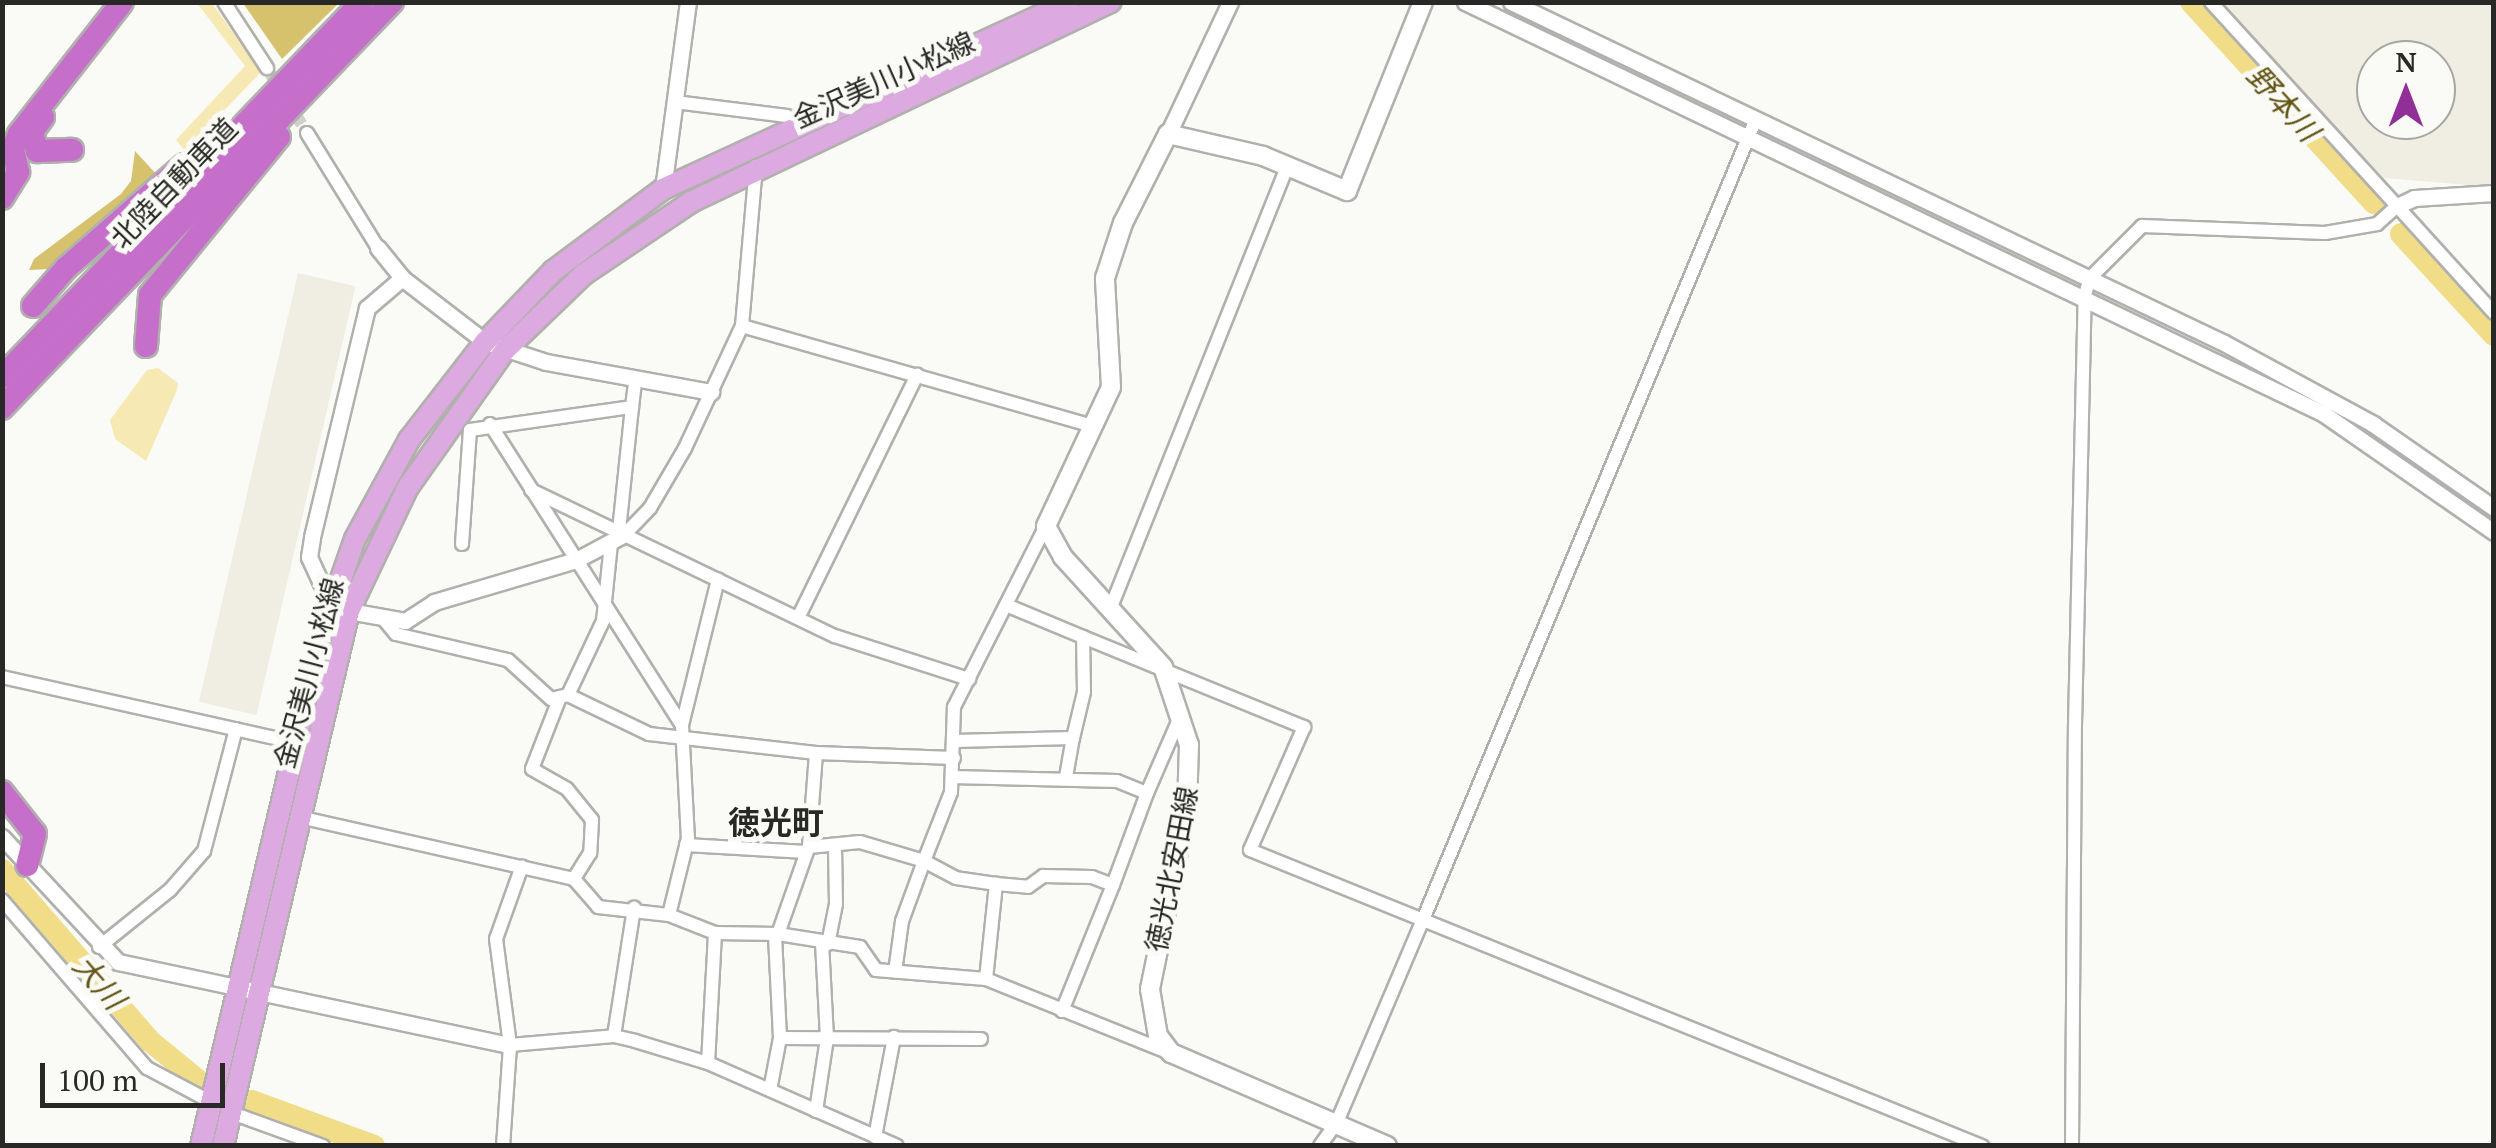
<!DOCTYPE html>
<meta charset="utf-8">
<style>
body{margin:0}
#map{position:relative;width:2496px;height:1148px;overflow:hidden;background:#fafaf6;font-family:"PT Serif","Noto Sans JP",serif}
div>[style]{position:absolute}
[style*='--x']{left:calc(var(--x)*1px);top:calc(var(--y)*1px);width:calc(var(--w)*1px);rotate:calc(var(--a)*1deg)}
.built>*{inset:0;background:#f0ede2;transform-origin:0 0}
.green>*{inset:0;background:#f6e9b3}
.forest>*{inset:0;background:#d6c26d}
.river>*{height:22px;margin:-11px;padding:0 11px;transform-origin:11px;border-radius:11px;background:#f1dd88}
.minor-tunnel>*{height:12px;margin-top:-6px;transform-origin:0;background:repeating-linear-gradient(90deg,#d0d0cc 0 12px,transparent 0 18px)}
.roads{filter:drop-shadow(2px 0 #b1b0ad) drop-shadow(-2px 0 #b1b0ad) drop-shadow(0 2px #b1b0ad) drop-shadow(0 -2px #b1b0ad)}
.minor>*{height:12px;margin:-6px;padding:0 6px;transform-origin:6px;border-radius:6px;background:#fff}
.tertiary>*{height:15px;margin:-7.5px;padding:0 7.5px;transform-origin:7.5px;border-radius:7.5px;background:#fff}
.secondary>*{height:18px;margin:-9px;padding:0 9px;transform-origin:9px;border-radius:9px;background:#fff}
.primary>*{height:20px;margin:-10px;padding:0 10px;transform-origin:10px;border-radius:10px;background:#dca9e0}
.motorway>*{height:22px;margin:-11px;padding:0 11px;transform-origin:11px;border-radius:11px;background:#c56fcb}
span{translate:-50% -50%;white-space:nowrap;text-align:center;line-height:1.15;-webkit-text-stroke:10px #fafaf6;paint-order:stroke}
.street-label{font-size:28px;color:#282826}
.water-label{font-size:30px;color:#625413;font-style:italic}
.quarter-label{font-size:32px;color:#282826;font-weight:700}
.frame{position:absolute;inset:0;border:5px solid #282826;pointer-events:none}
.north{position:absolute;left:2356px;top:40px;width:100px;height:100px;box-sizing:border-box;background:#fafaf6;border:2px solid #a6a6a3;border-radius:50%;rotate:0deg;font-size:28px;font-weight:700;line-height:40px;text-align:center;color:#282826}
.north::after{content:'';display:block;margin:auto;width:35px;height:45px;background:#8f2f97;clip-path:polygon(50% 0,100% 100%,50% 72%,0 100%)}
.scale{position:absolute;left:40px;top:1063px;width:185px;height:45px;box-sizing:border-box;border:5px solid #282826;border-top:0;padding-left:12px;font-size:30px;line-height:35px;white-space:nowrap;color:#282826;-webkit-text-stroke:8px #fafaf6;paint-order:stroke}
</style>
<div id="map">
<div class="built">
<div style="clip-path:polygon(evenodd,2221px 3px,2493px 3px,2493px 187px,2384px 178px,2221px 3px,2376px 60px,2436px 60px,2436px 120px,2376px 120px,2376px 60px)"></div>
<div style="left:298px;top:273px;width:59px;height:440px;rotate:13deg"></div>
</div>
<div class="green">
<div style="clip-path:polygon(197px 3px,212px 3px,261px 72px,185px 151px,176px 140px,245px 66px)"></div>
<div style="clip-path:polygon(158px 368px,178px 383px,177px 390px,146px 461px,115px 439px,110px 420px,147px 370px)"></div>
</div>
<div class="forest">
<div style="clip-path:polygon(243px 3px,339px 3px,282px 59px)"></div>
<div style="clip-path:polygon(135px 151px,158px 176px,49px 269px,29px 270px,34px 259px,121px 194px,131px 181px)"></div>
</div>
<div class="river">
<div style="--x:2191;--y:2;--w:272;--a:47.7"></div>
<div style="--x:2401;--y:234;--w:137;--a:47.4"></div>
<div style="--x:2;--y:870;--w:226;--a:49.1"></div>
<div style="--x:150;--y:1041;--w:70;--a:39.2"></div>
<div style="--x:252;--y:1101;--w:130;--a:20.2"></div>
</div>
<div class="minor-tunnel">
<div style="--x:267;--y:68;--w:76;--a:58.4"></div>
</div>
<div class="roads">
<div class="minor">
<div style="--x:224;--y:2;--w:79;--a:56.9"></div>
<div style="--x:675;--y:102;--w:113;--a:7.1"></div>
<div style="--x:307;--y:133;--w:135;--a:58.3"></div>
<div style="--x:2397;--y:206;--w:144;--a:47.8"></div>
<div style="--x:742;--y:326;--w:366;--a:15.9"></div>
<div style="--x:632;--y:407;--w:26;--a:-83"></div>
<div style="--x:490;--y:424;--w:357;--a:57.5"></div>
<div style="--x:682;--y:725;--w:113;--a:87"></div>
<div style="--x:688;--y:838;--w:79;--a:103.9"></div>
<div style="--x:531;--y:490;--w:337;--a:25.7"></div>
<div style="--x:835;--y:636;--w:141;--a:17.8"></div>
<div style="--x:625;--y:534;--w:36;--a:-46"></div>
<div style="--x:650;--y:508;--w:69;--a:-59.7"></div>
<div style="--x:685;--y:448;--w:135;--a:-65"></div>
<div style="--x:742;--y:326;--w:160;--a:-85"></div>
<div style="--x:462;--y:544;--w:114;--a:-86"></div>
<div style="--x:470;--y:430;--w:164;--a:-8.1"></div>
<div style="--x:632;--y:407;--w:125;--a:96"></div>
<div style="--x:1111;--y:607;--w:476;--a:-68.2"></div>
<div style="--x:798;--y:618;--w:271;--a:-63.9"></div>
<div style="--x:385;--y:621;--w:17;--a:50"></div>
<div style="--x:396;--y:634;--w:115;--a:13.1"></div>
<div style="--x:508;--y:660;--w:58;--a:42.2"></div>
<div style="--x:551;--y:699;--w:17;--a:-13"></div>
<div style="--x:568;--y:695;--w:90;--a:25.7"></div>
<div style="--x:649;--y:734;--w:168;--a:6.5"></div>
<div style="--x:816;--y:753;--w:138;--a:2.1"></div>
<div style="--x:1083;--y:637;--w:239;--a:22.2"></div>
<div style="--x:1304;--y:727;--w:134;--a:113.7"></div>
<div style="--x:1250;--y:850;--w:790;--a:22.02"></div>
<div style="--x:2;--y:677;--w:298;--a:12.6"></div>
<div style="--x:568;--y:695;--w:82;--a:-64.7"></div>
<div style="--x:603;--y:621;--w:77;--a:-84.1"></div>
<div style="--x:560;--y:697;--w:77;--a:111.3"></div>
<div style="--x:532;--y:769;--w:40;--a:29.7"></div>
<div style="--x:567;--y:789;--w:40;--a:51"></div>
<div style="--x:592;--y:820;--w:33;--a:93"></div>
<div style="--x:590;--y:853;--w:31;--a:122"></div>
<div style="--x:682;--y:725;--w:150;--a:-76.1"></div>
<div style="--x:954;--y:741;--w:119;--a:-1.4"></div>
<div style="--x:1073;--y:738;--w:47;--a:-76.6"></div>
<div style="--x:1084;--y:692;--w:55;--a:-91"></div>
<div style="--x:1083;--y:637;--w:83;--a:-157.4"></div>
<div style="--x:816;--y:753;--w:94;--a:94.3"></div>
<div style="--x:809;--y:847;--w:51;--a:-5.6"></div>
<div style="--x:860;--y:842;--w:67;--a:16.5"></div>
<div style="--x:924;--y:861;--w:64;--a:110.1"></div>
<div style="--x:902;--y:921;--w:51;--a:97.8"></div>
<div style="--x:952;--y:777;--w:165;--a:1.4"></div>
<div style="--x:1117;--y:781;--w:32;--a:22"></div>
<div style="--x:1147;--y:793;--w:83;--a:-66.5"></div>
<div style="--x:1066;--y:777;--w:40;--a:-80"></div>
<div style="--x:299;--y:817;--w:282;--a:12.7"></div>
<div style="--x:574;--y:879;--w:37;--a:49"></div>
<div style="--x:598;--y:907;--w:71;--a:6.4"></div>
<div style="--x:669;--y:915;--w:49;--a:21.4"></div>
<div style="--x:715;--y:933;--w:63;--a:0.9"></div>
<div style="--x:778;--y:934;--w:83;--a:9"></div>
<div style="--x:860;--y:947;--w:28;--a:55"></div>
<div style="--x:876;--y:970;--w:110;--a:4.7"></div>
<div style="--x:986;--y:979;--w:198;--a:21.9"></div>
<div style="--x:686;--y:845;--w:120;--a:3.3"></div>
<div style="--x:996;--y:884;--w:32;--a:5"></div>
<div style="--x:1028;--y:887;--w:19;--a:-36"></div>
<div style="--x:1043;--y:876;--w:49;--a:1.2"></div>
<div style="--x:1092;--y:877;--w:22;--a:21"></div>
<div style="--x:1113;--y:885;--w:136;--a:112"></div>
<div style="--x:1113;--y:885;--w:98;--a:-69.7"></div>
<div style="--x:2;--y:900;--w:222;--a:49.2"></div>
<div style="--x:147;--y:1068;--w:75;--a:27.9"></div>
<div style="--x:778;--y:934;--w:90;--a:-70.6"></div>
<div style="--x:828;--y:944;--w:41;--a:-78.7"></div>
<div style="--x:836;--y:904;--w:59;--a:-91"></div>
<div style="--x:99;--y:947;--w:91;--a:-38.8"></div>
<div style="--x:170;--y:890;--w:52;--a:-48.9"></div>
<div style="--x:204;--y:851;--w:126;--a:-75.3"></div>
<div style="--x:986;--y:979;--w:96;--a:-84"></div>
<div style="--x:996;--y:884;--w:40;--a:-171.5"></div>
<div style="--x:956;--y:878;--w:36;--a:-152"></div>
<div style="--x:924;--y:861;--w:74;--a:-68.6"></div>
<div style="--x:951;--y:792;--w:85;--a:-88"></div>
<div style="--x:954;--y:707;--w:203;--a:-63.1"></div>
<div style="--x:614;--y:1036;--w:130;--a:-81.1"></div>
<div style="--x:780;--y:1038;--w:201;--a:0.3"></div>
<div style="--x:510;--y:1045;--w:104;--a:-4.9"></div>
<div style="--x:614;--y:1036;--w:22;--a:13"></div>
<div style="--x:635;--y:1041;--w:76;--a:16.8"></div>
<div style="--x:708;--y:1063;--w:206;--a:23.7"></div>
<div style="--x:708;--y:1063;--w:130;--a:-86.9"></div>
<div style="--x:770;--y:1090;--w:53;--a:-79.1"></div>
<div style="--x:780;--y:1038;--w:104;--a:-92.8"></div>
<div style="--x:816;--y:1111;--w:74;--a:-81.4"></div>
<div style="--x:827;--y:1038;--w:96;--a:-93"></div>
<div style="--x:232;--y:1113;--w:97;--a:19.9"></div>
<div style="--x:875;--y:1137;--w:102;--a:-79.2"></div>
<div style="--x:503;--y:1146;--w:101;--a:-86"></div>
<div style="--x:510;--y:1045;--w:107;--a:-97.5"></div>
<div style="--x:496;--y:939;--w:77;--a:-70.4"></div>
<div style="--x:1320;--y:1146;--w:29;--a:-55"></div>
<div style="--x:1337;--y:1122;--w:217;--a:-67"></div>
<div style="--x:1422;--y:922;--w:870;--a:-67.42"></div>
<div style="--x:2072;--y:1146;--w:421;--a:-89.6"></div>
<div style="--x:2075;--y:725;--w:430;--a:-88.7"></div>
<div style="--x:2085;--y:295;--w:18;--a:-74"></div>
<div style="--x:2090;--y:278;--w:74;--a:-45"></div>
<div style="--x:2142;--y:226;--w:183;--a:2.2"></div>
<div style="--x:2325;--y:233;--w:53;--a:-9.8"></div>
<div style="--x:2377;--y:224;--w:27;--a:-42"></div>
<div style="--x:2397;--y:206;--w:276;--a:-132.4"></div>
</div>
<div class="tertiary">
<div style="--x:1465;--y:2;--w:953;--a:25.62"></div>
<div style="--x:2324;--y:414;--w:207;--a:34.8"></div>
<div style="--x:1511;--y:2;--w:790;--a:25.56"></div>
<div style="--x:2224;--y:343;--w:170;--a:28.5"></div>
<div style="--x:2373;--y:424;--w:147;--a:34.8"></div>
<div style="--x:1168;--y:134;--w:146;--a:-64.8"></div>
<div style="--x:663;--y:189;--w:189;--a:-82.4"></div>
<div style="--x:2397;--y:206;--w:19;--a:-25"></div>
<div style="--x:2414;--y:198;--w:80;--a:-3.6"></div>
<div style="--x:378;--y:248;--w:38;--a:51"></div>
<div style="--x:402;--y:278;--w:105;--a:37.6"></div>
<div style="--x:485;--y:342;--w:64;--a:18.2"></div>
<div style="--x:546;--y:362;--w:168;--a:10.3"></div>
<div style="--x:331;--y:605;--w:53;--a:-114.6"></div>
<div style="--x:309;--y:557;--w:20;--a:-81"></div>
<div style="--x:312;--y:537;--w:236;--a:-76.5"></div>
<div style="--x:367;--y:308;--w:46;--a:-40.6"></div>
<div style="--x:349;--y:611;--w:57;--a:10.1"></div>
<div style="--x:405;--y:621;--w:35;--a:-33"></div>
<div style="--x:434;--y:602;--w:148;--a:-16.5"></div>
<div style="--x:576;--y:560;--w:55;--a:-28"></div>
<div style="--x:2;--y:837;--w:171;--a:47.1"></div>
<div style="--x:118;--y:962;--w:401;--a:12"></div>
</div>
<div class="secondary">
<div style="--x:1387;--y:1146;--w:235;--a:-156.7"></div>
<div style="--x:1171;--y:1053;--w:21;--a:-127"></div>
<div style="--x:1158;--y:1036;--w:48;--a:-99.7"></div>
<div style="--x:1150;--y:989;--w:185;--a:-78.4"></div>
<div style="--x:1187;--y:808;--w:63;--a:-88.2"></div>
<div style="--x:1189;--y:745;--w:82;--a:-108.4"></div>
<div style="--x:1163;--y:667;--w:149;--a:-132.3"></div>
<div style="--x:1063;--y:557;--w:35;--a:-119"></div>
<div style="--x:1046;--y:526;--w:153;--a:-64.9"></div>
<div style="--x:1111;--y:387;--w:109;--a:-93.2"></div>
<div style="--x:1105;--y:278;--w:58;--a:-71.9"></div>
<div style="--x:1123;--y:223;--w:100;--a:-63.2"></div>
<div style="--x:1168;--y:134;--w:98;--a:13"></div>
<div style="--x:1263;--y:156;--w:91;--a:22.6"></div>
<div style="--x:1347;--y:191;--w:204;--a:-68.1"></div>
</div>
<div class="primary">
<div style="--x:201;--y:1146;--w:524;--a:-76.76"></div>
<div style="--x:321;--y:636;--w:103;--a:-70.7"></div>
<div style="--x:355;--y:539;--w:113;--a:-61.4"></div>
<div style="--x:409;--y:440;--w:124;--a:-52.2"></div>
<div style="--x:485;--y:342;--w:98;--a:-46.2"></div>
<div style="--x:553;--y:271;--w:137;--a:-36.7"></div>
<div style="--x:663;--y:189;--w:447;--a:-24.7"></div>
<div style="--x:223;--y:1146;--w:550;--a:-76.75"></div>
<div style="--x:349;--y:611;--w:137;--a:-64.6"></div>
<div style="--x:408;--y:487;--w:168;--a:-54.7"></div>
<div style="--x:505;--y:350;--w:110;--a:-43.9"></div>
<div style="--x:584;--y:274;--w:129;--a:-33.9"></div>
<div style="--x:691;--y:202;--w:465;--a:-25.5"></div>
</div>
<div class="motorway">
<div style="--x:43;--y:117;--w:19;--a:126"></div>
<div style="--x:32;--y:132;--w:20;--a:75"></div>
<div style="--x:37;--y:151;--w:35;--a:-2"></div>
<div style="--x:2;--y:198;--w:31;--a:-58"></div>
<div style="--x:18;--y:172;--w:25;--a:-102"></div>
<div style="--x:13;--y:148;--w:15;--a:-67"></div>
<div style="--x:19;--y:134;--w:167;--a:-52"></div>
<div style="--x:33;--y:306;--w:50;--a:-49"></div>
<div style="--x:66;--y:268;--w:157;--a:-41.1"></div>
<div style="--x:146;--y:346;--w:51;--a:-85.5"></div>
<div style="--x:150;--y:295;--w:204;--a:-50.8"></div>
<div style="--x:2;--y:377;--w:520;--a:-46.17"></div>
<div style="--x:2;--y:408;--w:563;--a:-46.15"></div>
<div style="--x:2;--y:792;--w:53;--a:51.8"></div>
<div style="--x:35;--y:834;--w:32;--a:104"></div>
</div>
</div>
<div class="street-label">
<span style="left:884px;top:80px;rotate:-24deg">金沢美川小松線</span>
<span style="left:174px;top:183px;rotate:-46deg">北陸自動車道</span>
<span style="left:309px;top:673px;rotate:-75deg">金沢美川小松線</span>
<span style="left:1172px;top:869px;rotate:-79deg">徳光北安田線</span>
</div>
<div class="water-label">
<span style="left:2283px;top:103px;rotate:48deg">野本川</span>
<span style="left:99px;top:982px;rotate:49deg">大川</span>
</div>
<div class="quarter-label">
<span style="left:776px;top:822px">徳光町</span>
</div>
<div class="frame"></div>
<div class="north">N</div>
<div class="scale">100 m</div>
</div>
